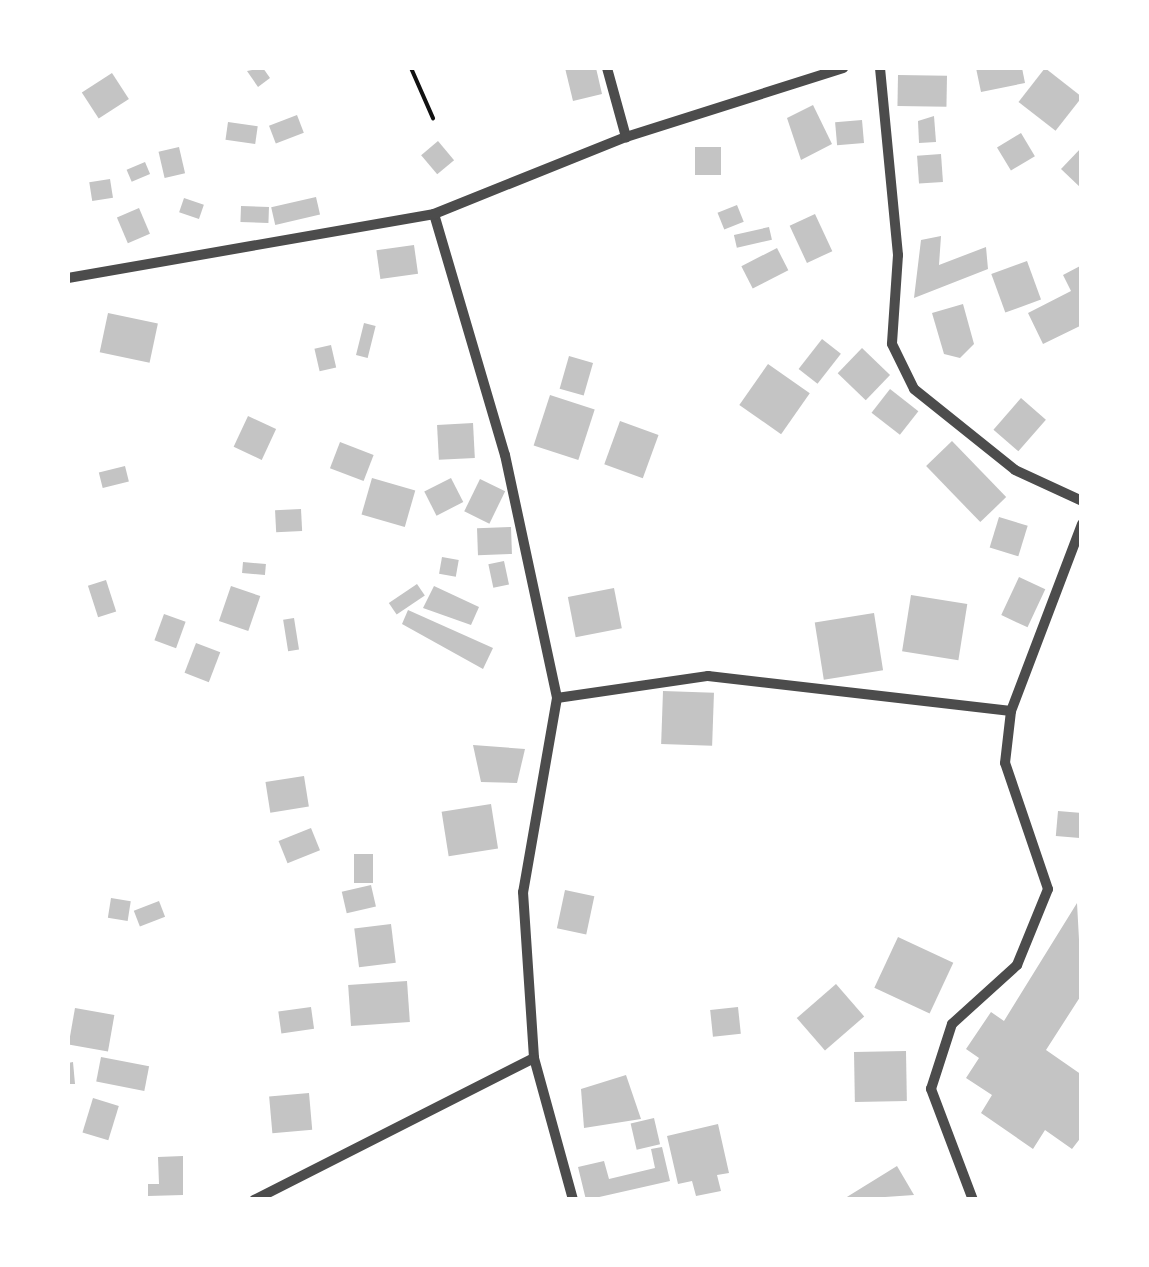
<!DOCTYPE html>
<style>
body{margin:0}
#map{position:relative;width:1149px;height:1267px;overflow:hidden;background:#fff;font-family:"Work Sans",sans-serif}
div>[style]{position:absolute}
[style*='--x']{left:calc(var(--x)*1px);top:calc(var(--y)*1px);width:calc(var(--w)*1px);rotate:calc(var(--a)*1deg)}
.building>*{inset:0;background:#c4c4c4;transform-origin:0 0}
.path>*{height:4px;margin:-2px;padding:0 2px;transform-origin:2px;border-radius:2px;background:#111}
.minor>*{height:10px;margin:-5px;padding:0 5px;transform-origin:5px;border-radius:5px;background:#4c4c4c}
span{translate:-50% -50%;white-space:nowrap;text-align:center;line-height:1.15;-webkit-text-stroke:8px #fff;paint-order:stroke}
.frame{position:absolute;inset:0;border:70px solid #fff;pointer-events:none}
</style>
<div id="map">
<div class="building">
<div style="clip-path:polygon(263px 68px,270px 78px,258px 87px,247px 71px)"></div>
<div style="clip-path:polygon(565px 68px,596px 68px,602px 94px,573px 101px)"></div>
<div style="clip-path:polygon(976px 68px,1022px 68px,1025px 83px,981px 92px)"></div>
<div style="left:1045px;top:68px;width:47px;height:43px;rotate:38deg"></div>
<div style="left:112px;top:73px;width:31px;height:36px;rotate:57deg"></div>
<div style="left:898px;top:75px;width:49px;height:31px;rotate:1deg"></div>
<div style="clip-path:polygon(813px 105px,832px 144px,801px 160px,787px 118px)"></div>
<div style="left:297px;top:115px;width:19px;height:30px;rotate:69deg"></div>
<div style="clip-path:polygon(934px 116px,936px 142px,919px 143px,918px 121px)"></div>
<div style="left:862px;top:120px;width:23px;height:27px;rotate:85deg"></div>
<div style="left:228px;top:122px;width:30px;height:18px;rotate:8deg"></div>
<div style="left:1021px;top:133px;width:27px;height:28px;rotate:59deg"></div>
<div style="left:438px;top:141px;width:25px;height:22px;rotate:50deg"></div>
<div style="left:179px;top:147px;width:27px;height:21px;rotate:77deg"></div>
<div style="left:695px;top:147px;width:26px;height:28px"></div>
<div style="clip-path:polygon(1082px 147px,1082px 189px,1061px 169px)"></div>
<div style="left:941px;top:154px;width:28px;height:24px;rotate:86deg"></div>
<div style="left:145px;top:162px;width:13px;height:20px;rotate:67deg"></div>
<div style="left:110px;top:179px;width:19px;height:21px;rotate:81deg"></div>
<div style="left:316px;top:197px;width:18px;height:46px;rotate:77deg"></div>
<div style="left:184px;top:198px;width:21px;height:15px;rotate:19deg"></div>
<div style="left:737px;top:205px;width:18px;height:21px;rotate:68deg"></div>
<div style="left:241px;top:206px;width:28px;height:16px;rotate:2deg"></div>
<div style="left:139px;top:208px;width:28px;height:24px;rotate:67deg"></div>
<div style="left:815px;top:214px;width:41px;height:28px;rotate:65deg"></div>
<div style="left:769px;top:227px;width:13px;height:36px;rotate:77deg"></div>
<div style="clip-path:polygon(941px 236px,939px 265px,986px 247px,988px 269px,914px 298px,921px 240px)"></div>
<div style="left:414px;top:245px;width:29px;height:38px;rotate:82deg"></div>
<div style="left:777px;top:248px;width:25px;height:40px;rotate:63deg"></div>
<div style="left:1027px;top:261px;width:41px;height:38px;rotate:70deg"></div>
<div style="clip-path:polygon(1082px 265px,1082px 325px,1043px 344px,1028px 313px,1071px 291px,1063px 275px)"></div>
<div style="clip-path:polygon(963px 304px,974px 344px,960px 358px,944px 354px,932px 313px)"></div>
<div style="left:108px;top:313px;width:51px;height:40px;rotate:12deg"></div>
<div style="left:364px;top:323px;width:12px;height:33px;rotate:14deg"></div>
<div style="left:822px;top:339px;width:24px;height:38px;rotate:38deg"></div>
<div style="left:331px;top:345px;width:23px;height:17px;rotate:77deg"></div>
<div style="left:862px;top:348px;width:39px;height:35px;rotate:44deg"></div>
<div style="left:569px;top:356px;width:25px;height:34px;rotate:16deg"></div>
<div style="left:768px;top:364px;width:51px;height:50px;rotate:35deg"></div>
<div style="left:890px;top:389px;width:36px;height:30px;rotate:38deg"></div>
<div style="left:550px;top:395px;width:47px;height:53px;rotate:18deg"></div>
<div style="left:1021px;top:398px;width:33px;height:42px;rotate:41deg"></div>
<div style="left:248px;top:416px;width:31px;height:34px;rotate:25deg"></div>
<div style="left:620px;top:421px;width:41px;height:46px;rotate:20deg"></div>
<div style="left:473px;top:423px;width:35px;height:36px;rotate:87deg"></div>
<div style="left:952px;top:441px;width:78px;height:36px;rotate:46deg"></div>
<div style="left:340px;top:442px;width:36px;height:28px;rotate:21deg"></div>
<div style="left:125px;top:466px;width:16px;height:27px;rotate:76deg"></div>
<div style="left:372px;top:478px;width:45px;height:38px;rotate:16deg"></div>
<div style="left:451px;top:478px;width:27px;height:30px;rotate:63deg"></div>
<div style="left:480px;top:479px;width:28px;height:36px;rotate:26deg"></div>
<div style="left:301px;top:509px;width:22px;height:26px;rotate:87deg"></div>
<div style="left:999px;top:517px;width:30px;height:32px;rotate:17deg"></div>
<div style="left:511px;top:527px;width:27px;height:34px;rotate:88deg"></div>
<div style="left:442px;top:557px;width:17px;height:17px;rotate:10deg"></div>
<div style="left:504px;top:561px;width:24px;height:16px;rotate:78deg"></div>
<div style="left:243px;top:562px;width:23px;height:11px;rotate:5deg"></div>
<div style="left:1019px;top:577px;width:29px;height:42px;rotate:25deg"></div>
<div style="left:106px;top:580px;width:33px;height:19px;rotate:72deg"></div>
<div style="left:417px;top:584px;width:14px;height:34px;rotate:56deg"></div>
<div style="left:231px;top:586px;width:31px;height:37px;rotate:19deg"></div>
<div style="clip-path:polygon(434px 586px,479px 607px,471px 625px,423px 608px)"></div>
<div style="left:614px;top:588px;width:41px;height:47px;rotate:79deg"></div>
<div style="left:911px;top:595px;width:57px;height:57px;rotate:9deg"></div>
<div style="clip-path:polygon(408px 610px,493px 648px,483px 669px,402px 624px)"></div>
<div style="left:874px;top:613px;width:58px;height:60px;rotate:81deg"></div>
<div style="left:164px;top:614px;width:23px;height:28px;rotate:20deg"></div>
<div style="left:294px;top:618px;width:32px;height:11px;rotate:81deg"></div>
<div style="left:196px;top:643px;width:26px;height:32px;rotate:21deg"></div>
<div style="left:663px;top:691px;width:51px;height:53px;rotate:2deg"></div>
<div style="clip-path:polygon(473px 745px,525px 749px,517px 783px,481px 782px)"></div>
<div style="left:304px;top:776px;width:31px;height:39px;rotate:81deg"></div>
<div style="left:491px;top:804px;width:45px;height:50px;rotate:81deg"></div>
<div style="left:1058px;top:811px;width:24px;height:25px;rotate:5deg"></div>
<div style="left:311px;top:828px;width:24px;height:35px;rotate:68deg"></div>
<div style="left:354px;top:854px;width:19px;height:29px"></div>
<div style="left:371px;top:885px;width:22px;height:30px;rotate:77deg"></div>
<div style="left:565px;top:890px;width:30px;height:39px;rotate:12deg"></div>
<div style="left:111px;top:898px;width:20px;height:20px;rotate:9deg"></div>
<div style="left:159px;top:901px;width:17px;height:27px;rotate:69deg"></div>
<div style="clip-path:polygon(1077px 903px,1082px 994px,1046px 1050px,1082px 1075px,1082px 1136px,1072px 1149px,1045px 1130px,1033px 1149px,981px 1113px,992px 1095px,966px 1078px,979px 1058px,966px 1049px,991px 1012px,1004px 1021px)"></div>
<div style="left:391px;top:924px;width:39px;height:37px;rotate:83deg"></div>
<div style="left:898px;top:937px;width:61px;height:56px;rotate:25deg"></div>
<div style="left:407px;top:981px;width:41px;height:59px;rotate:86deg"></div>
<div style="left:836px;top:984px;width:43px;height:52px;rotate:49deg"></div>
<div style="left:311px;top:1007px;width:22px;height:33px;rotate:82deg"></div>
<div style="left:738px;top:1007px;width:27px;height:28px;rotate:84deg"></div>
<div style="left:75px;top:1008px;width:40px;height:37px;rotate:10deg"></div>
<div style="left:906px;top:1051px;width:50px;height:52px;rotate:89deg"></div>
<div style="left:101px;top:1057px;width:49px;height:25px;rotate:11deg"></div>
<div style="clip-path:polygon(73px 1062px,75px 1084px,68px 1084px,68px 1063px)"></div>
<div style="clip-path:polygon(626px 1075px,641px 1119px,584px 1128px,581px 1089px)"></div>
<div style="left:309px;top:1093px;width:37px;height:40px;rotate:85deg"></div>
<div style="left:93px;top:1098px;width:27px;height:36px;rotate:17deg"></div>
<div style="left:654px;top:1118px;width:27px;height:24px;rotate:77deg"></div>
<div style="clip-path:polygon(718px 1124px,729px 1173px,717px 1175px,721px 1191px,696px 1196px,692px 1181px,678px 1184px,667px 1136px)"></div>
<div style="clip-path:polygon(662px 1147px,670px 1181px,586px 1200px,578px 1167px,604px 1161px,609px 1179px,655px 1168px,651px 1149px)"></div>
<div style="clip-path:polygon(183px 1156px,183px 1195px,148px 1196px,148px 1184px,159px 1184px,158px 1157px)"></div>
<div style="clip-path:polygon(897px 1166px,914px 1195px,842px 1200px)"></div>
</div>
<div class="path">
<div style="--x:411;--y:68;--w:55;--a:66.3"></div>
</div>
<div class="minor">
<div style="--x:607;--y:68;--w:72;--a:74.6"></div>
<div style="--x:880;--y:68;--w:188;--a:84.5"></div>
<div style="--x:898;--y:255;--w:89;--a:93.9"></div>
<div style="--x:892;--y:344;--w:50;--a:63.9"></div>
<div style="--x:914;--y:389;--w:129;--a:38.7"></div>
<div style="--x:1015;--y:470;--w:74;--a:24.8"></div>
<div style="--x:434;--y:214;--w:251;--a:73.6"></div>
<div style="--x:505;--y:455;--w:249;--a:77.9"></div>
<div style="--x:557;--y:698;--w:197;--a:99.9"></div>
<div style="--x:523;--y:892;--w:166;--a:86.2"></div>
<div style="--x:534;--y:1058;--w:147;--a:74.6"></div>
<div style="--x:68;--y:278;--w:372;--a:-9.9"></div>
<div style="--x:434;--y:214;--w:207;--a:-21.9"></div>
<div style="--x:626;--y:137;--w:228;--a:-17.6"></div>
<div style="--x:557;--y:698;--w:153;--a:-8.3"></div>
<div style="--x:708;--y:676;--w:305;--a:6.6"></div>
<div style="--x:254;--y:1200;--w:314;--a:-26.9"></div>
<div style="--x:973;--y:1200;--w:119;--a:-110.7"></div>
<div style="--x:931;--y:1089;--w:68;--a:-72.1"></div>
<div style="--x:952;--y:1024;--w:88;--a:-42.2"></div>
<div style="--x:1017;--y:965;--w:82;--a:-67.8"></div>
<div style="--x:1048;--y:889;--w:133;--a:-108.8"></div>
<div style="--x:1005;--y:763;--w:52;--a:-83.4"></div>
<div style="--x:1011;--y:711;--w:200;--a:-69.2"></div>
</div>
<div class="frame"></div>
</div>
